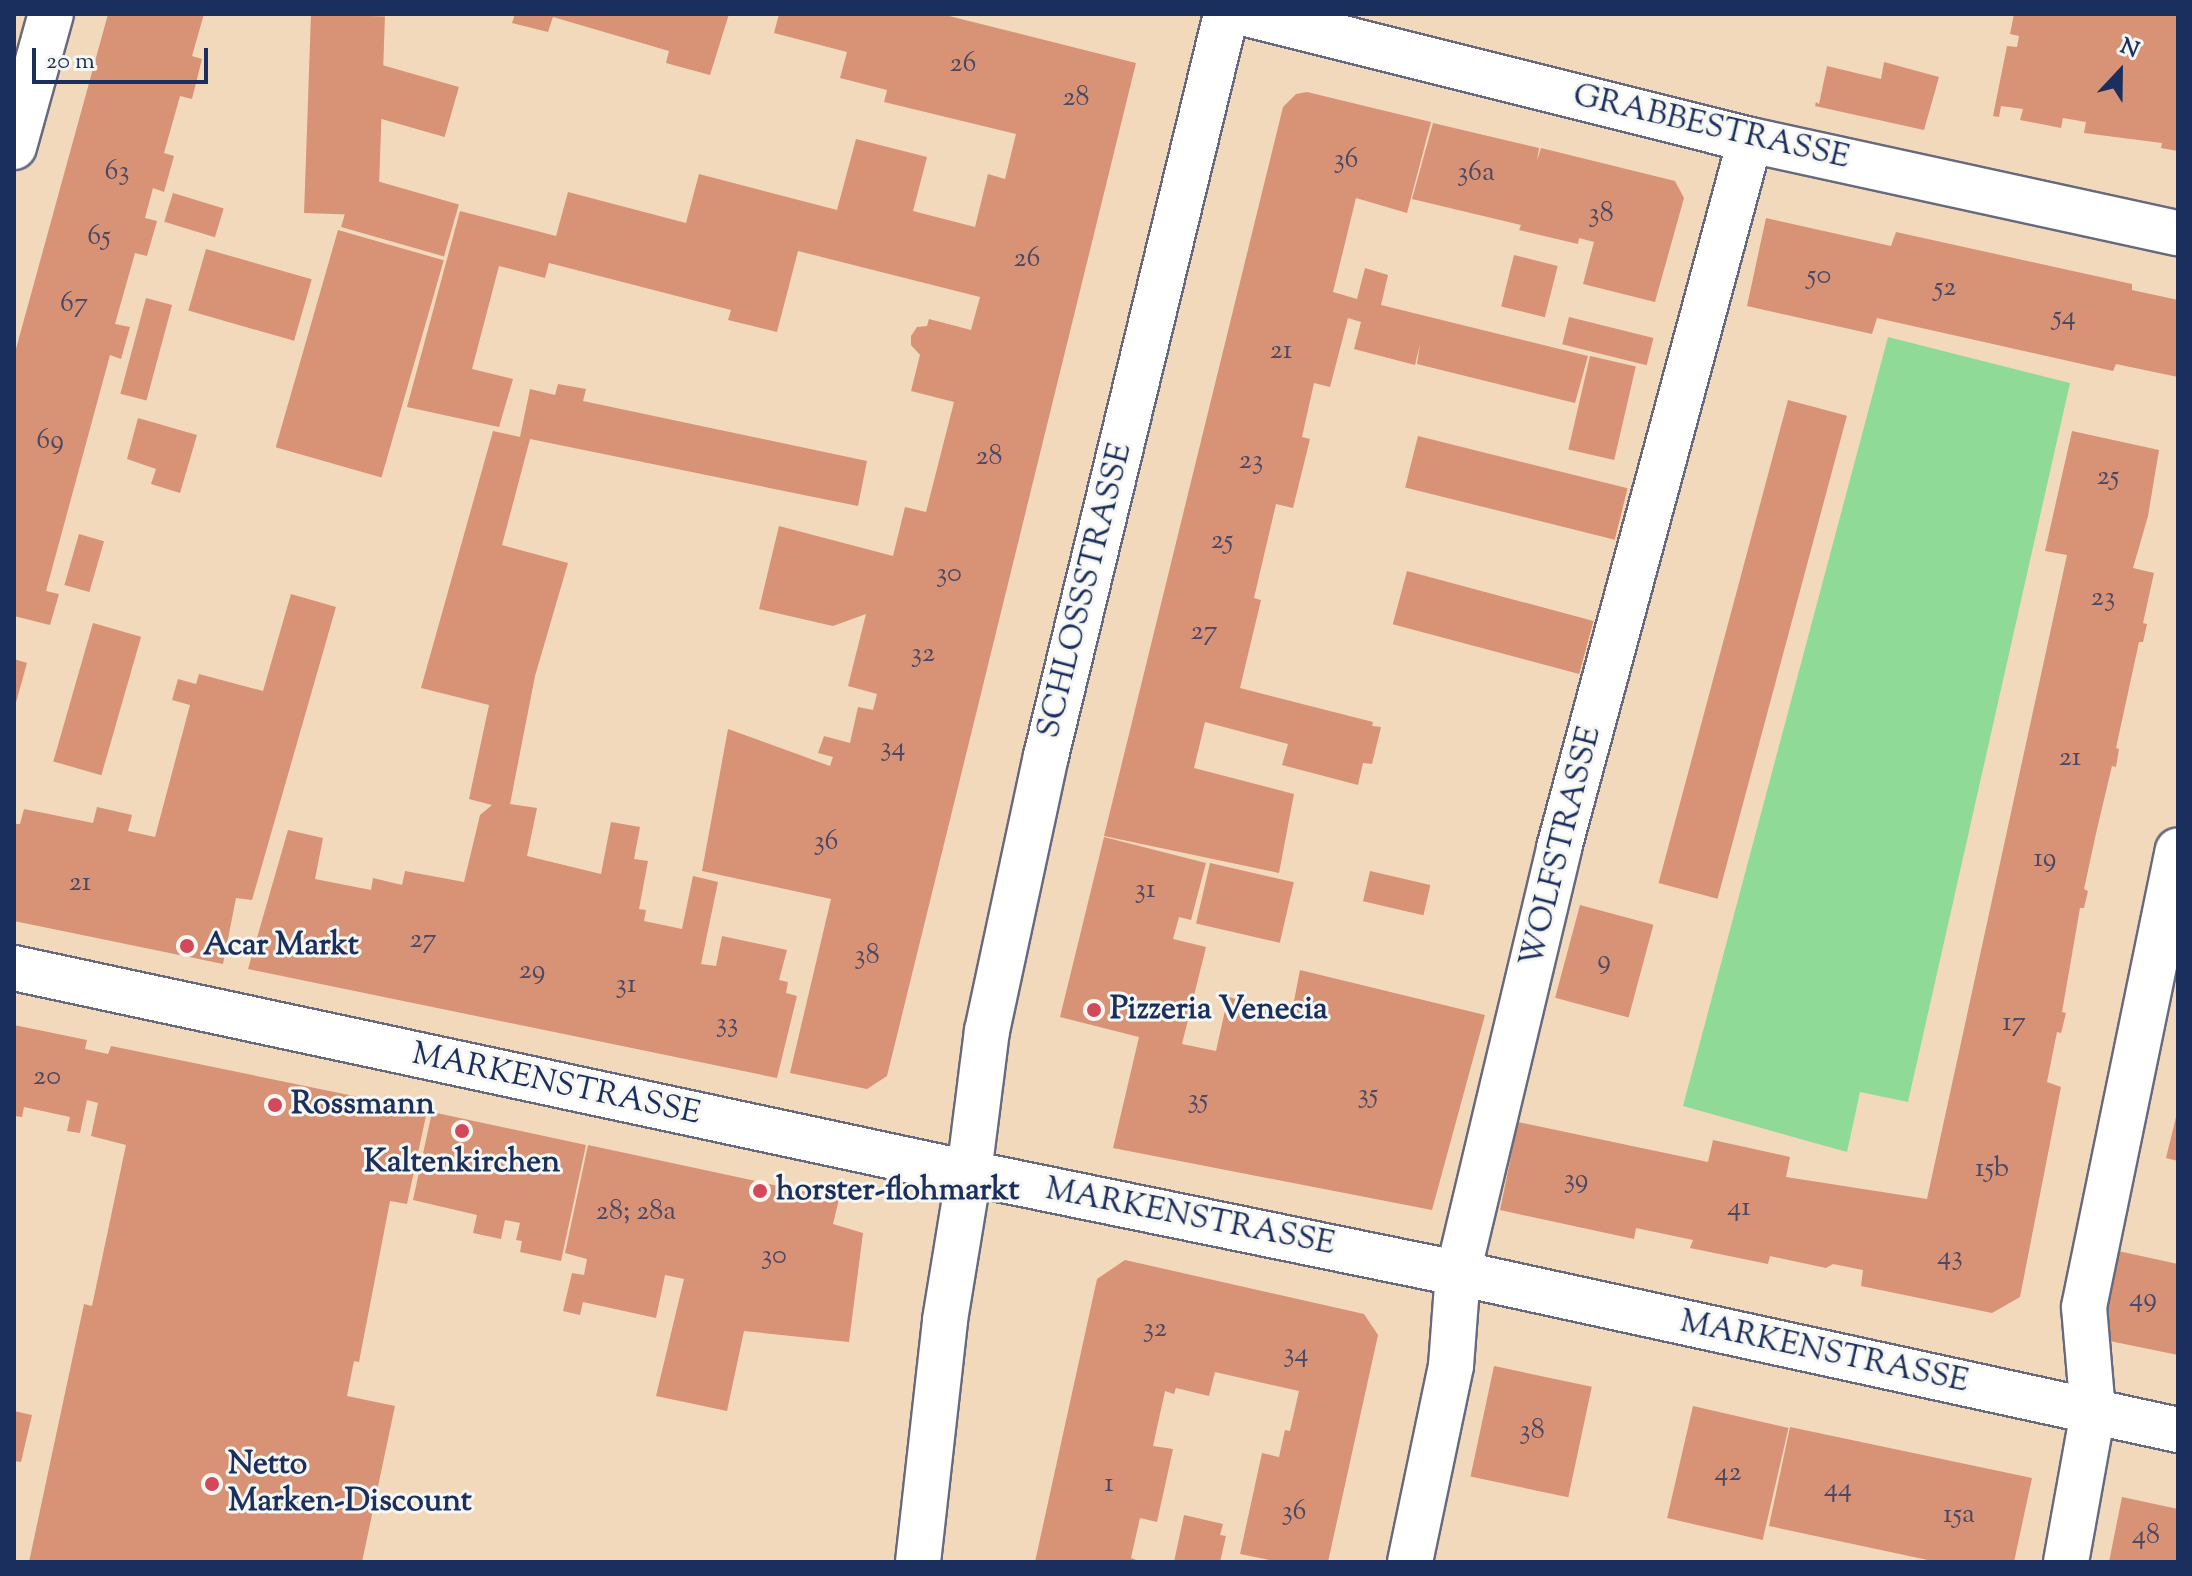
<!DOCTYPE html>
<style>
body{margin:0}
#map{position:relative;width:2192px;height:1576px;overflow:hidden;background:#f3d9bb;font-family:"Sorts Mill Goudy",serif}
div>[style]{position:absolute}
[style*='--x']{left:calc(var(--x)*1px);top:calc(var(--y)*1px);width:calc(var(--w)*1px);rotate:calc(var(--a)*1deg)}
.green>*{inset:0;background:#8eda96}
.building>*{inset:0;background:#d89275;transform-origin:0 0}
.roads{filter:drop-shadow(2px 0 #676a7f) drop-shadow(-2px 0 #676a7f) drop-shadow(0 2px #676a7f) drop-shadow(0 -2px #676a7f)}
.street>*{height:44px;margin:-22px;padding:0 22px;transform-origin:22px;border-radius:22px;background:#fff}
.dots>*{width:22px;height:22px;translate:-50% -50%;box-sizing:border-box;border:4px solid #f6f6f2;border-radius:50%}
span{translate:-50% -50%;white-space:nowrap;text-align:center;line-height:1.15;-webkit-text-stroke:6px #f6f6f2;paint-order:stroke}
.number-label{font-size:28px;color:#4a4864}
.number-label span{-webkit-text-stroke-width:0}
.street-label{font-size:32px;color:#1b2f5e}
.poi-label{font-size:32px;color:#1b2f5e;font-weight:700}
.left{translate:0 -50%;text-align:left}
.frame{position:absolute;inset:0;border:16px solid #1b2f5e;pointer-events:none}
.north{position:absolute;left:2080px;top:32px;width:80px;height:80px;-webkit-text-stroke:6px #f6f6f2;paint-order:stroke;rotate:22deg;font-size:22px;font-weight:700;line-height:32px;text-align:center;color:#1b2f5e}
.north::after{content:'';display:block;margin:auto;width:28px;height:36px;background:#1b2f5e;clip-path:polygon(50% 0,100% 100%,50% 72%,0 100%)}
.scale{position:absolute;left:32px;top:48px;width:176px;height:36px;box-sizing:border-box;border:4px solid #1b2f5e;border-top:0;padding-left:10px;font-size:24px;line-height:28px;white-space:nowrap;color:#1b2f5e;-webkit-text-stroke:6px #f6f6f2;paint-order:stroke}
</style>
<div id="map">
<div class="green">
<div style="clip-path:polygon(1888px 337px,2070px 383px,1908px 1102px,1860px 1092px,1847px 1152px,1683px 1106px)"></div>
</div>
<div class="building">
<div style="clip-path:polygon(108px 14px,204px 14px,192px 56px,202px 59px,192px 99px,180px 96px,164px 153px,174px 156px,164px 192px,153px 188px,145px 218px,157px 221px,147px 256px,135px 253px,126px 285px,115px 324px,130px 327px,121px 359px,110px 355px,46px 591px,59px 594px,50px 625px,14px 616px,14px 356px)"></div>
<div style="left:311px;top:14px;width:74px;height:199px;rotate:2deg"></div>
<div style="clip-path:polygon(515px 14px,729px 14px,710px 75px,666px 63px,669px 51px,553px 17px,548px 32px,512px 23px)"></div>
<div style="clip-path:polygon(779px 14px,941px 14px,1136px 63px,887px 1076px,867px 1089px,790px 1073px,831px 899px,702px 871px,728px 729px,830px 766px,833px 757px,818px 753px,824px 736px,850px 743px,858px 707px,873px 710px,877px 694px,848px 686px,866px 614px,833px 626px,759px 609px,779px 526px,893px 556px,905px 507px,926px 512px,954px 402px,911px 391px,920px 355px,911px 345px,911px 336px,917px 327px,927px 326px,929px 319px,971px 330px,980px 297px,798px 251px,777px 332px,728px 320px,731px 310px,549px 263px,545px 278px,499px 266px,472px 369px,513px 379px,499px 427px,407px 407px,460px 211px,556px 236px,568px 192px,686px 223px,699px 174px,837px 210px,856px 139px,927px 157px,913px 211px,975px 227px,988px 174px,1005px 179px,1016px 134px,884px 102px,887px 90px,840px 78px,847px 52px,774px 33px)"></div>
<div style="clip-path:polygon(2014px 14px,2178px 14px,2178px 151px,2161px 148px,2162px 143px,2084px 133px,2086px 122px,2063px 118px,2061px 128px,2020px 120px,2023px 109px,2001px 106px,1999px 117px,1993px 116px,2007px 46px,2017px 47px,2019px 36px,2010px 34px)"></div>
<div style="clip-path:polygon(1884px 62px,1939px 77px,1924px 130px,1815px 106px,1816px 102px,1819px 104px,1827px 66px,1881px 79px)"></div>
<div style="left:382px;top:65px;width:80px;height:52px;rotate:16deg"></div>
<div style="clip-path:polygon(1307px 92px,1431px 122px,1407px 213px,1356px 198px,1333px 292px,1357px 299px,1365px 268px,1388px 275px,1381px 305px,1588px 356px,1575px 403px,1417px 364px,1420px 344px,1415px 365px,1354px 349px,1361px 322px,1348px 318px,1330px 387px,1314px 383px,1302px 437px,1310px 439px,1293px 508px,1276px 504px,1254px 598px,1261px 600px,1240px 688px,1373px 722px,1372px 726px,1381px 727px,1372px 764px,1363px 763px,1358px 785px,1282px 765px,1288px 744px,1205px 722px,1194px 768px,1294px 794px,1279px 873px,1104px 836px,1283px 107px,1296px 94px)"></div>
<div style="clip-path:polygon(1433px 123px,1539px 148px,1537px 161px,1541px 148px,1675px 181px,1684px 198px,1655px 302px,1583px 284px,1594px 242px,1579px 238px,1578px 244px,1519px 230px,1521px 225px,1412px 199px)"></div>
<div style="left:356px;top:175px;width:107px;height:54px;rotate:16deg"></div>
<div style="left:173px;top:193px;width:53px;height:30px;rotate:17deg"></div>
<div style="clip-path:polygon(1766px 218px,1891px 246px,1896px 232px,2132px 284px,2132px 290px,2178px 300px,2178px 377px,2116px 364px,2113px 371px,1877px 318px,1872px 334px,1747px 306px)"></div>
<div style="left:338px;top:230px;width:110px;height:226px;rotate:16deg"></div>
<div style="left:206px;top:249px;width:110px;height:64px;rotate:16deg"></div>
<div style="left:1514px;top:255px;width:45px;height:53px;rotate:14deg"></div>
<div style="left:146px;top:298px;width:27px;height:99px;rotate:15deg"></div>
<div style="left:1569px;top:317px;width:87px;height:28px;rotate:14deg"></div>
<div style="left:1590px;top:356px;width:47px;height:96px;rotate:13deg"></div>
<div style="clip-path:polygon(558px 384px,586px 389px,583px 401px,867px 461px,858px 506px,530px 439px,502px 545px,568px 563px,535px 676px,510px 804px,537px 808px,527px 856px,601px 874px,611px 822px,640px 827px,634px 859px,648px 861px,639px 909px,646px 910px,644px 921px,682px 929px,693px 876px,718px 882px,701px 964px,716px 966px,722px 936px,787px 950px,779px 980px,788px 982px,786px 993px,797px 996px,777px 1078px,248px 969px,288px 830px,323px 838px,315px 879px,371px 890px,373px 878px,402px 885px,405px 871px,464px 882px,480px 815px,492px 805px,469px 799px,489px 705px,421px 688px,493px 431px,520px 437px,530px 389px,555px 395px)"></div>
<div style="left:1788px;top:400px;width:61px;height:500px;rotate:15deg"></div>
<div style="clip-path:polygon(138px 418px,197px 435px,180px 493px,151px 484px,156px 469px,127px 459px)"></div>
<div style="clip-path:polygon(2072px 431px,2159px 450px,2148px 516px,2133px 568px,2154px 573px,2143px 623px,2147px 624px,2143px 642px,2139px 642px,2116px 748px,2119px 749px,2116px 767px,2112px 766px,2097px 829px,2084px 889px,2088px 891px,2084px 908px,2080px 908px,2062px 1012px,2066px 1013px,2061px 1033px,2057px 1032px,2047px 1082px,2061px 1087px,2020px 1297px,1992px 1313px,1861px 1286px,1863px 1270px,1833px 1264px,1826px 1268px,1770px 1256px,1768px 1264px,1690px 1248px,1693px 1240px,1636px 1228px,1634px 1239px,1500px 1210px,1518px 1122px,1708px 1162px,1713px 1140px,1790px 1157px,1786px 1177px,1927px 1199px,2067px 555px,2045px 551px)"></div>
<div style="left:1418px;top:436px;width:216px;height:53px;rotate:14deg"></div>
<div style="left:79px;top:534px;width:26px;height:53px;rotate:16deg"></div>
<div style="left:1407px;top:571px;width:193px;height:55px;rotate:15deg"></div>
<div style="clip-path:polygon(291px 594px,336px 607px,252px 900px,236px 898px,223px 964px,14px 921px,14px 824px,20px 824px,24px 809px,93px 823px,97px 807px,132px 815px,128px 831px,155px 837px,190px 705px,172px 700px,178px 679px,196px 684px,199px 674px,263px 691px)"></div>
<div style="left:93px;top:623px;width:50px;height:144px;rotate:16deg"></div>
<div style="clip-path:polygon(14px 659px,27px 663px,15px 706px,14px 706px)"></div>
<div style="clip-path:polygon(1104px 837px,1206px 863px,1191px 920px,1179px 917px,1173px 939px,1206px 947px,1182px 1044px,1216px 1051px,1228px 997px,1292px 1011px,1300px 970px,1485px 1015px,1432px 1210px,1113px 1148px,1139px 1037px,1060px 1017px)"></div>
<div style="left:1210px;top:863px;width:86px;height:62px;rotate:13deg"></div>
<div style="left:1370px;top:871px;width:62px;height:31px;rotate:13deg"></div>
<div style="left:1580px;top:905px;width:76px;height:96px;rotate:15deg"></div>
<div style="clip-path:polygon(14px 1025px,87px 1040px,85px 1049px,108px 1054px,111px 1046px,427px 1111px,407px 1204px,390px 1201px,359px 1362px,354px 1361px,347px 1396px,395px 1406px,362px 1562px,29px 1562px,84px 1304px,92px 1306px,126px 1145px,91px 1136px,98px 1103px,87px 1100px,80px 1133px,67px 1131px,70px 1117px,24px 1107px,22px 1117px,14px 1116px)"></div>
<div style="clip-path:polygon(2178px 1109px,2178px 1161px,2166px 1158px)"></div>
<div style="clip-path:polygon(432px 1112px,586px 1145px,561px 1261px,520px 1252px,522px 1241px,516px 1240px,520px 1223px,505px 1220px,501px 1239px,473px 1233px,477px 1215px,413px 1200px)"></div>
<div style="clip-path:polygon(588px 1145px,839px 1199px,833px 1224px,863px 1233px,849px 1342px,744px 1331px,727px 1411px,656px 1396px,684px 1279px,665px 1275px,656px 1318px,583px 1302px,580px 1315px,563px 1311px,572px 1273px,584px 1275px,587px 1259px,565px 1253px)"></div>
<div style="clip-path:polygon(2118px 1251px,2178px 1264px,2178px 1355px,2100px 1339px)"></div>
<div style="clip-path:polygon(1125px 1260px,1364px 1314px,1378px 1335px,1328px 1562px,1280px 1562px,1240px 1554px,1262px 1453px,1279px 1457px,1285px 1430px,1290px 1431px,1299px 1391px,1215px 1372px,1209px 1396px,1176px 1388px,1174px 1394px,1165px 1391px,1153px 1446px,1173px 1449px,1157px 1522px,1140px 1518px,1131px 1558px,1142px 1562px,1035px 1562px,1097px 1279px)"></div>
<div style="left:1494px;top:1366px;width:100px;height:113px;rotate:12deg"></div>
<div style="left:1693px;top:1406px;width:98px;height:115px;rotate:13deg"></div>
<div style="clip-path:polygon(14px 1411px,32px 1415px,21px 1462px,14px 1461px)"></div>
<div style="clip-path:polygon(1790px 1427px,2032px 1478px,2014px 1562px,1937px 1562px,1769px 1526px)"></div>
<div style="clip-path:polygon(2122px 1497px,2178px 1509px,2178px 1562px,2109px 1562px)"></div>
<div style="clip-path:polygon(1184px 1515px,1223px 1524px,1220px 1535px,1226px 1536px,1220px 1562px,1174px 1562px)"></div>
</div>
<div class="roads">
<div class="street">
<div style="--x:1247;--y:14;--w:519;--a:14.06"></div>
<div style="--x:1750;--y:140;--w:438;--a:12.3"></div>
<div style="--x:14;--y:147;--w:138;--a:-74.5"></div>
<div style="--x:14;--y:968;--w:977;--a:12.12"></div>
<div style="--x:969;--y:1173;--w:499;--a:11.6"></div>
<div style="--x:1458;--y:1273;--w:737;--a:12.3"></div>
<div style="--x:918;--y:1562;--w:244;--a:-83.6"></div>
<div style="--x:945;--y:1320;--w:149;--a:-80.7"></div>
<div style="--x:969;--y:1173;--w:143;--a:-82.8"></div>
<div style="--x:987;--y:1031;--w:281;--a:-77.9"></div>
<div style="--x:1046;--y:756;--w:764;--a:-76.36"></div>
<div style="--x:1410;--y:1562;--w:200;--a:-78.2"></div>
<div style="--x:1451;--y:1366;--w:93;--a:-85.7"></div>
<div style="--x:1458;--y:1273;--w:437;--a:-76.6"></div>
<div style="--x:1559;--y:848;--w:733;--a:-74.9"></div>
<div style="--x:2066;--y:1562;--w:152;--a:-79.8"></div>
<div style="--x:2093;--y:1412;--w:105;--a:-94.9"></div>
<div style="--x:2084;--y:1307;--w:466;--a:-78.4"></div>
</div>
</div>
<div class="dots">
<div style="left:187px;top:946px;background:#d1495b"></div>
<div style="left:1094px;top:1010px;background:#d1495b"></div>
<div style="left:275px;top:1105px;background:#d1495b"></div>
<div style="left:462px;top:1131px;background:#d1495b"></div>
<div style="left:760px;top:1191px;background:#d1495b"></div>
<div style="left:212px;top:1484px;background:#d1495b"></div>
</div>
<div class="number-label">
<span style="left:963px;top:64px">26</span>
<span style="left:1076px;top:98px">28</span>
<span style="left:1346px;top:160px">36</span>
<span style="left:117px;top:172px">63</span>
<span style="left:1476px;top:173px">36a</span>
<span style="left:1601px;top:214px">38</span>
<span style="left:99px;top:237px">65</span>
<span style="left:1027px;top:259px">26</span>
<span style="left:1819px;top:276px">50</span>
<span style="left:1945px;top:288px">52</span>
<span style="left:74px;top:304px">67</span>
<span style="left:2064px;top:317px">54</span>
<span style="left:1281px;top:351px">21</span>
<span style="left:50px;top:441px">69</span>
<span style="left:989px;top:457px">28</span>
<span style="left:1251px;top:461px">23</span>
<span style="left:2108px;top:477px">25</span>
<span style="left:1222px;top:541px">25</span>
<span style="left:949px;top:574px">30</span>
<span style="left:2103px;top:598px">23</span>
<span style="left:1204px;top:632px">27</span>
<span style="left:923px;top:654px">32</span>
<span style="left:893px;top:748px">34</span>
<span style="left:2070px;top:758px">21</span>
<span style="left:826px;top:842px">36</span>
<span style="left:2045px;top:859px">19</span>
<span style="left:80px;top:883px">21</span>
<span style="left:1145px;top:890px">31</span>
<span style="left:423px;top:940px">27</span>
<span style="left:867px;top:956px">38</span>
<span style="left:1604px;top:961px">9</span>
<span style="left:532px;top:971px">29</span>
<span style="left:626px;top:985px">31</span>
<span style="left:2014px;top:1023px">17</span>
<span style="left:727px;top:1024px">33</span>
<span style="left:47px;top:1077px">20</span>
<span style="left:1368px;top:1095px">35</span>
<span style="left:1198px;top:1100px">35</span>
<span style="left:1992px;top:1169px">15b</span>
<span style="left:1576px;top:1180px">39</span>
<span style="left:1739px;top:1208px">41</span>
<span style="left:636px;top:1212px">28; 28a</span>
<span style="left:774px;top:1256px">30</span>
<span style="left:1950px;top:1257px">43</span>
<span style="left:2143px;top:1299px">49</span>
<span style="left:1155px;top:1329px">32</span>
<span style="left:1296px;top:1354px">34</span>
<span style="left:1532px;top:1431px">38</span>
<span style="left:1728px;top:1473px">42</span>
<span style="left:1109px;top:1484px">1</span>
<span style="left:1838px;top:1489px">44</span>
<span style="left:1294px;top:1512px">36</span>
<span style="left:1959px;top:1515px">15a</span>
<span style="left:2146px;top:1536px">48</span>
</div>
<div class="street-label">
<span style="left:1711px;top:128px;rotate:13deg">GRABBESTRASSE</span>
<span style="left:1086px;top:591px;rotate:-76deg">SCHLOSSSTRASSE</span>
<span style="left:1562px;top:847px;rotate:-76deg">WOLFSTRASSE</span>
<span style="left:556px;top:1085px;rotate:12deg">MARKENSTRASSE</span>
<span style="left:1190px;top:1218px;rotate:11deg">MARKENSTRASSE</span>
<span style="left:1824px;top:1353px;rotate:12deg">MARKENSTRASSE</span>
</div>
<div class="poi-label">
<span class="left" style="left:203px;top:946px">Acar Markt</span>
<span class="left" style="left:1110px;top:1010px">Pizzeria Venecia</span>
<span class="left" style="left:291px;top:1105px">Rossmann</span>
<span style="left:462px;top:1163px">Kaltenkirchen</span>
<span class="left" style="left:776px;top:1191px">horster-flohmarkt</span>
<span class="left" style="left:228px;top:1484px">Netto<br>Marken-Discount</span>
</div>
<div class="frame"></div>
<div class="north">N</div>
<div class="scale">20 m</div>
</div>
